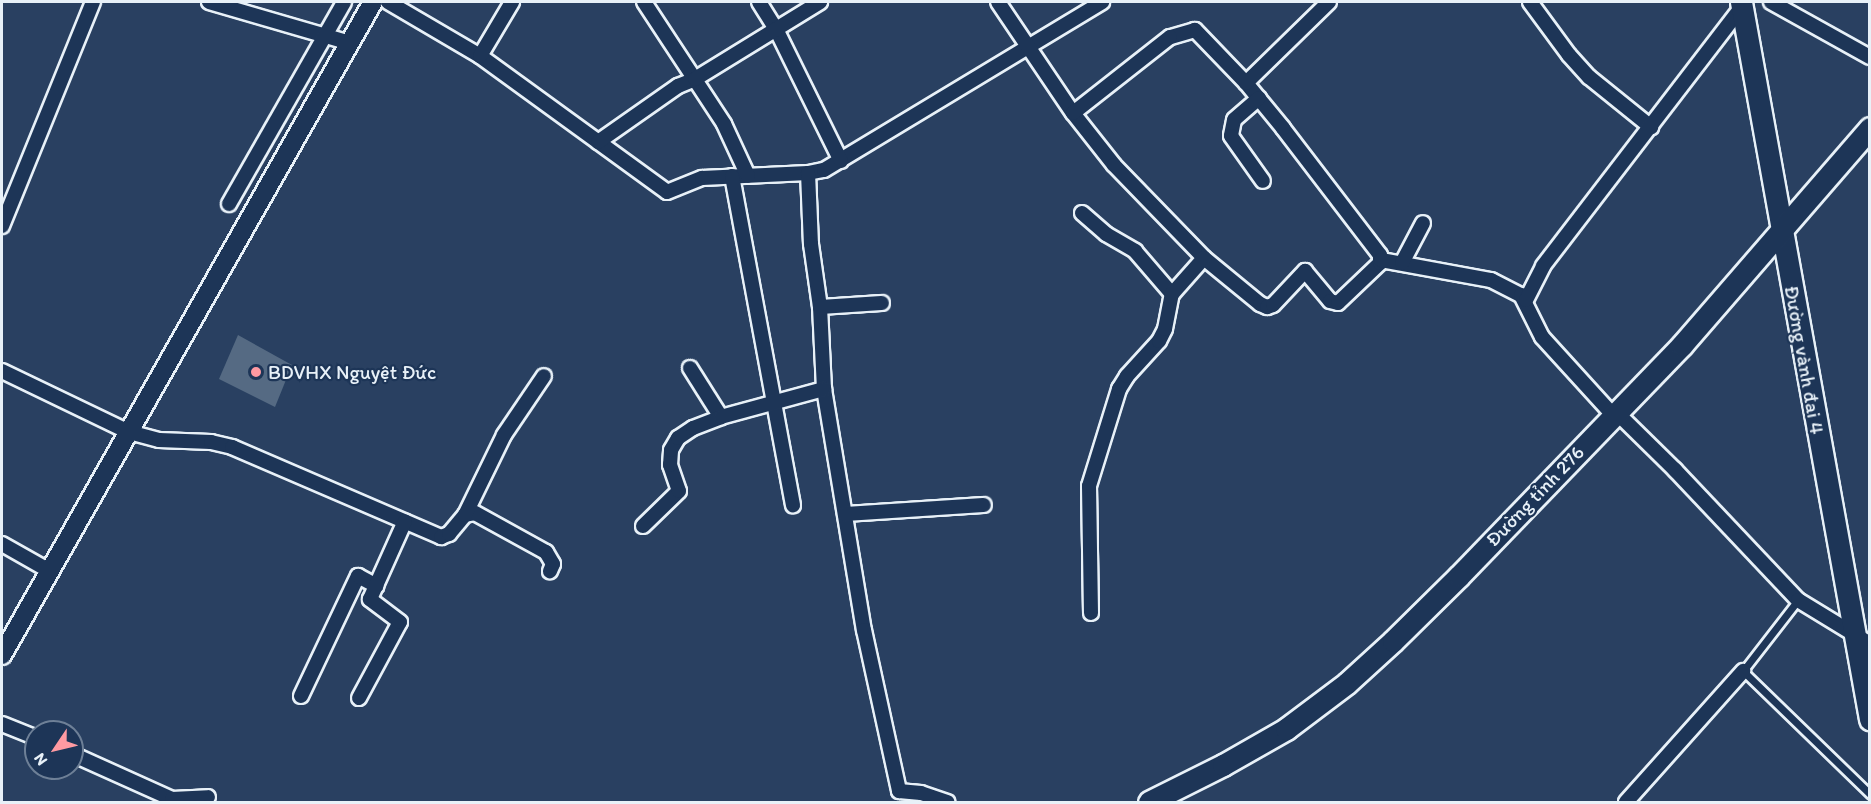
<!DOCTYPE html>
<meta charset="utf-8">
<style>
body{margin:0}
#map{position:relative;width:1871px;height:804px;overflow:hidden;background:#294061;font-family:Itim,sans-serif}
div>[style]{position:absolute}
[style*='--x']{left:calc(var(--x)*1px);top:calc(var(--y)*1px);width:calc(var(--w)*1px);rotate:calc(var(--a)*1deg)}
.building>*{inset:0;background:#556a83}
.roads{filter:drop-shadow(2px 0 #e8f1f8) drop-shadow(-2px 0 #e8f1f8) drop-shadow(0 2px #e8f1f8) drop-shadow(0 -2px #e8f1f8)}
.service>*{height:7px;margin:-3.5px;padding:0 3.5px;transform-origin:3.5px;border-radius:3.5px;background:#1d3557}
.minor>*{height:14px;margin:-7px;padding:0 7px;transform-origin:7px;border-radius:7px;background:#1d3557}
.secondary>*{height:18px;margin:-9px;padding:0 9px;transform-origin:9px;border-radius:9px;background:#1d3557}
.primary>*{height:21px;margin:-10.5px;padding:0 10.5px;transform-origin:10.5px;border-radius:10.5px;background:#1d3557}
.dots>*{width:16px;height:16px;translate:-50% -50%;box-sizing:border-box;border:3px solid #1d3557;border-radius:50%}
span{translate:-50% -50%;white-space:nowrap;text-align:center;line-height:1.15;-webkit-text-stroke:4.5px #1d3557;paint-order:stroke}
.street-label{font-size:20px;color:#e8f1f8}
.poi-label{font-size:20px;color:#e8f1f8}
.left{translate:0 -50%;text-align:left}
.frame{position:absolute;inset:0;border:3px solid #e8f1f8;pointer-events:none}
.north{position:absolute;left:24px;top:720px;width:60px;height:60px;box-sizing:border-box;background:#1d3557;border:2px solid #6e8097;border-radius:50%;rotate:235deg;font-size:16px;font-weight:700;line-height:24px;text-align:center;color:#e8f1f8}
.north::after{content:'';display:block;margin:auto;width:21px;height:27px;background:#ff9aa2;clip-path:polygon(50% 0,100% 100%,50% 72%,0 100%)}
</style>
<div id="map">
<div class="building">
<div style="clip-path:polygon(238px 335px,292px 365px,275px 407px,219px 379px)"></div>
</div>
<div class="roads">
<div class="service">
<div style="--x:1798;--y:600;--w:90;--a:127.8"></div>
<div style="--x:1743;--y:671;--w:177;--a:44.1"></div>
</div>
<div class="minor">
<div style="--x:209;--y:2;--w:147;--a:16.2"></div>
<div style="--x:388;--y:2;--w:107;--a:30.4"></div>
<div style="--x:480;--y:56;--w:231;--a:36"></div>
<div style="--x:667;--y:192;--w:38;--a:-22"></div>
<div style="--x:702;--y:178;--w:106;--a:-2.7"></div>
<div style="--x:808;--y:173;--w:16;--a:-11"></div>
<div style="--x:824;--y:170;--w:325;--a:-31.1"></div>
<div style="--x:644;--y:2;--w:146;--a:56.7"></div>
<div style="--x:724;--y:124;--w:57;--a:65.2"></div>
<div style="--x:759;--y:2;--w:32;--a:58"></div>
<div style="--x:776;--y:29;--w:147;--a:63.8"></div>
<div style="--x:998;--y:2;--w:134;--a:56"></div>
<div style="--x:1073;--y:113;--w:66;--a:51.7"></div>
<div style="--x:1114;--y:165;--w:129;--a:45.9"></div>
<div style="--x:1204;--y:258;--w:72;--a:39.4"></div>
<div style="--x:1260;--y:304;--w:8;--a:23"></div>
<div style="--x:1267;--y:307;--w:6;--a:-18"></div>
<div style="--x:1273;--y:305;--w:47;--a:-46.7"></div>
<div style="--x:1305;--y:271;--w:39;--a:50"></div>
<div style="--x:1330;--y:301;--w:8;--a:14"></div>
<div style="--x:1338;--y:303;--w:58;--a:-43.6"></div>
<div style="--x:1380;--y:263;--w:8;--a:-90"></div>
<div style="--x:1380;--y:255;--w:160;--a:-127.4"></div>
<div style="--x:1283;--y:128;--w:58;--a:-129.4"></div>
<div style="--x:1246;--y:83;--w:74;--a:-133.9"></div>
<div style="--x:1195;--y:30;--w:26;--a:164"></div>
<div style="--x:1170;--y:37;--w:123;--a:141.9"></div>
<div style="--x:1530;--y:2;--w:66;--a:53.7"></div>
<div style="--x:1569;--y:55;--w:30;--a:48"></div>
<div style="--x:1589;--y:77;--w:80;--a:38.9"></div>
<div style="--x:1771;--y:2;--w:113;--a:29.1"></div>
<div style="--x:480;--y:56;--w:63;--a:-59.3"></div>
<div style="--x:1246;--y:83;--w:116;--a:-44.3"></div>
<div style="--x:1259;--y:98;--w:33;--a:139"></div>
<div style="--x:1234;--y:120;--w:16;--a:101"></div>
<div style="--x:1231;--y:136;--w:55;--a:54.6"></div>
<div style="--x:598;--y:142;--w:98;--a:-35"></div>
<div style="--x:678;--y:86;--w:18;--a:-22"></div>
<div style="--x:695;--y:79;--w:147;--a:-31.6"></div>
<div style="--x:808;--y:173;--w:71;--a:87.6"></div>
<div style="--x:811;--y:244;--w:64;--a:81.9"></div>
<div style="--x:820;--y:307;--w:82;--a:87.2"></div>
<div style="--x:824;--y:389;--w:244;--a:80.6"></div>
<div style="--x:864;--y:630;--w:165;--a:77.7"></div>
<div style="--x:899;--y:791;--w:22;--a:5"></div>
<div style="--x:921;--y:793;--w:28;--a:19"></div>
<div style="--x:732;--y:176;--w:335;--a:79.5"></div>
<div style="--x:229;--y:204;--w:232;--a:-60.3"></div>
<div style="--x:1082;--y:213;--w:32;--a:41"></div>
<div style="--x:1106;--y:234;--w:34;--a:30"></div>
<div style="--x:1135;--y:251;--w:57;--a:49.3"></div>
<div style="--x:2;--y:226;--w:242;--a:-67.9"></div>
<div style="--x:1381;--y:260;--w:112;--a:10.3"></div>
<div style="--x:1491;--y:280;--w:34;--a:27"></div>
<div style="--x:1521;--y:295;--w:47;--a:63.4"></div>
<div style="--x:1542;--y:337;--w:105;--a:47.7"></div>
<div style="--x:1402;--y:263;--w:45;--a:-62.3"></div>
<div style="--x:1526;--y:300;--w:38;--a:-63"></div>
<div style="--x:1543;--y:266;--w:329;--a:-52.5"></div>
<div style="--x:820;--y:307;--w:62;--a:-3.7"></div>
<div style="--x:690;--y:368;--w:58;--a:57.7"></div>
<div style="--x:2;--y:371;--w:141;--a:25.7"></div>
<div style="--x:129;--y:432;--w:31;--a:15"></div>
<div style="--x:159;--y:440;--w:52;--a:2.2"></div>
<div style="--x:211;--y:442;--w:22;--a:13"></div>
<div style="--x:232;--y:447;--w:228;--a:23.3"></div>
<div style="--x:441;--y:537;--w:9;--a:-21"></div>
<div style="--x:449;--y:534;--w:25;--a:-50"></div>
<div style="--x:465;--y:515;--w:10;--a:-11"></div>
<div style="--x:475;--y:513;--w:81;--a:28.8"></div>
<div style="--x:546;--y:552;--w:14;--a:60"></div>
<div style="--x:553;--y:564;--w:8;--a:113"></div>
<div style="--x:1616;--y:412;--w:83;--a:44.5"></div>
<div style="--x:1675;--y:470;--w:179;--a:46.6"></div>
<div style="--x:1798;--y:600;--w:84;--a:31.4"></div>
<div style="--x:845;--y:514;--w:139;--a:-3.7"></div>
<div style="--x:465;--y:515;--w:89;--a:-64"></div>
<div style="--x:504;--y:435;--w:71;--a:-55.9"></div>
<div style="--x:643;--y:526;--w:50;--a:-44.2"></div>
<div style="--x:679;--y:491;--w:28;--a:-109"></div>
<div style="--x:670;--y:465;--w:15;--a:-86"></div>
<div style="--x:671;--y:450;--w:14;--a:-60"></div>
<div style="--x:678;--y:438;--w:18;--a:-34"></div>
<div style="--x:693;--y:428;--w:30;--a:-21"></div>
<div style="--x:721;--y:417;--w:107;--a:-15.2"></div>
<div style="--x:2;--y:544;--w:53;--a:29.5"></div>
<div style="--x:1091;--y:613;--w:127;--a:-90.9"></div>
<div style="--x:1089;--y:486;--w:102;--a:-72.8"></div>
<div style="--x:1119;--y:389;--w:15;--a:-58"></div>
<div style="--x:1127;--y:376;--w:47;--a:-47.6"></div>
<div style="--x:1159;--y:341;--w:13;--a:-63"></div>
<div style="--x:1165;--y:329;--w:36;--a:-79"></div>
<div style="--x:1172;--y:294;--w:48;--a:-48.4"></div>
<div style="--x:301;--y:696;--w:133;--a:-64.6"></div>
<div style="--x:358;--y:576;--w:21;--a:28"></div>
<div style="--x:359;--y:698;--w:86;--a:-61.7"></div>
<div style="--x:400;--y:622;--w:38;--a:-143"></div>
<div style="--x:370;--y:599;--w:85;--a:-65.8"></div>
<div style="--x:2;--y:724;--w:37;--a:22"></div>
<div style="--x:72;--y:754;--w:110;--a:24.2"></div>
<div style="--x:172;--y:799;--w:36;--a:-3"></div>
<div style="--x:1626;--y:802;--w:176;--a:-48.2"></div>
</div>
<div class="secondary">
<div style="--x:2;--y:655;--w:751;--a:-60.4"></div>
</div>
<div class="primary">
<div style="--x:1741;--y:2;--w:729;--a:79.8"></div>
<div style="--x:1149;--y:802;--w:83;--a:-26.6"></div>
<div style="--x:1223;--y:765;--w:73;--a:-29.7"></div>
<div style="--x:1286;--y:729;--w:76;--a:-37"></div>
<div style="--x:1347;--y:683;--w:62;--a:-42.4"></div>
<div style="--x:1393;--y:641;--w:93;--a:-44.6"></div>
<div style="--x:1459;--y:576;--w:321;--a:-46"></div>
<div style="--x:1682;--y:345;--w:287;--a:-49.1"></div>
</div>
</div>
<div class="dots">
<div style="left:256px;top:372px;background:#ff9aa2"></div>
</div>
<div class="street-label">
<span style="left:1804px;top:360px;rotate:80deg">Đường vành đai 4</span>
<span style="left:1535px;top:496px;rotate:-46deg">Đường tỉnh 276</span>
</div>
<div class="poi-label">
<span class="left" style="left:268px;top:372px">BDVHX Nguyệt Đức</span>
</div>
<div class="frame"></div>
<div class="north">N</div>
</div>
